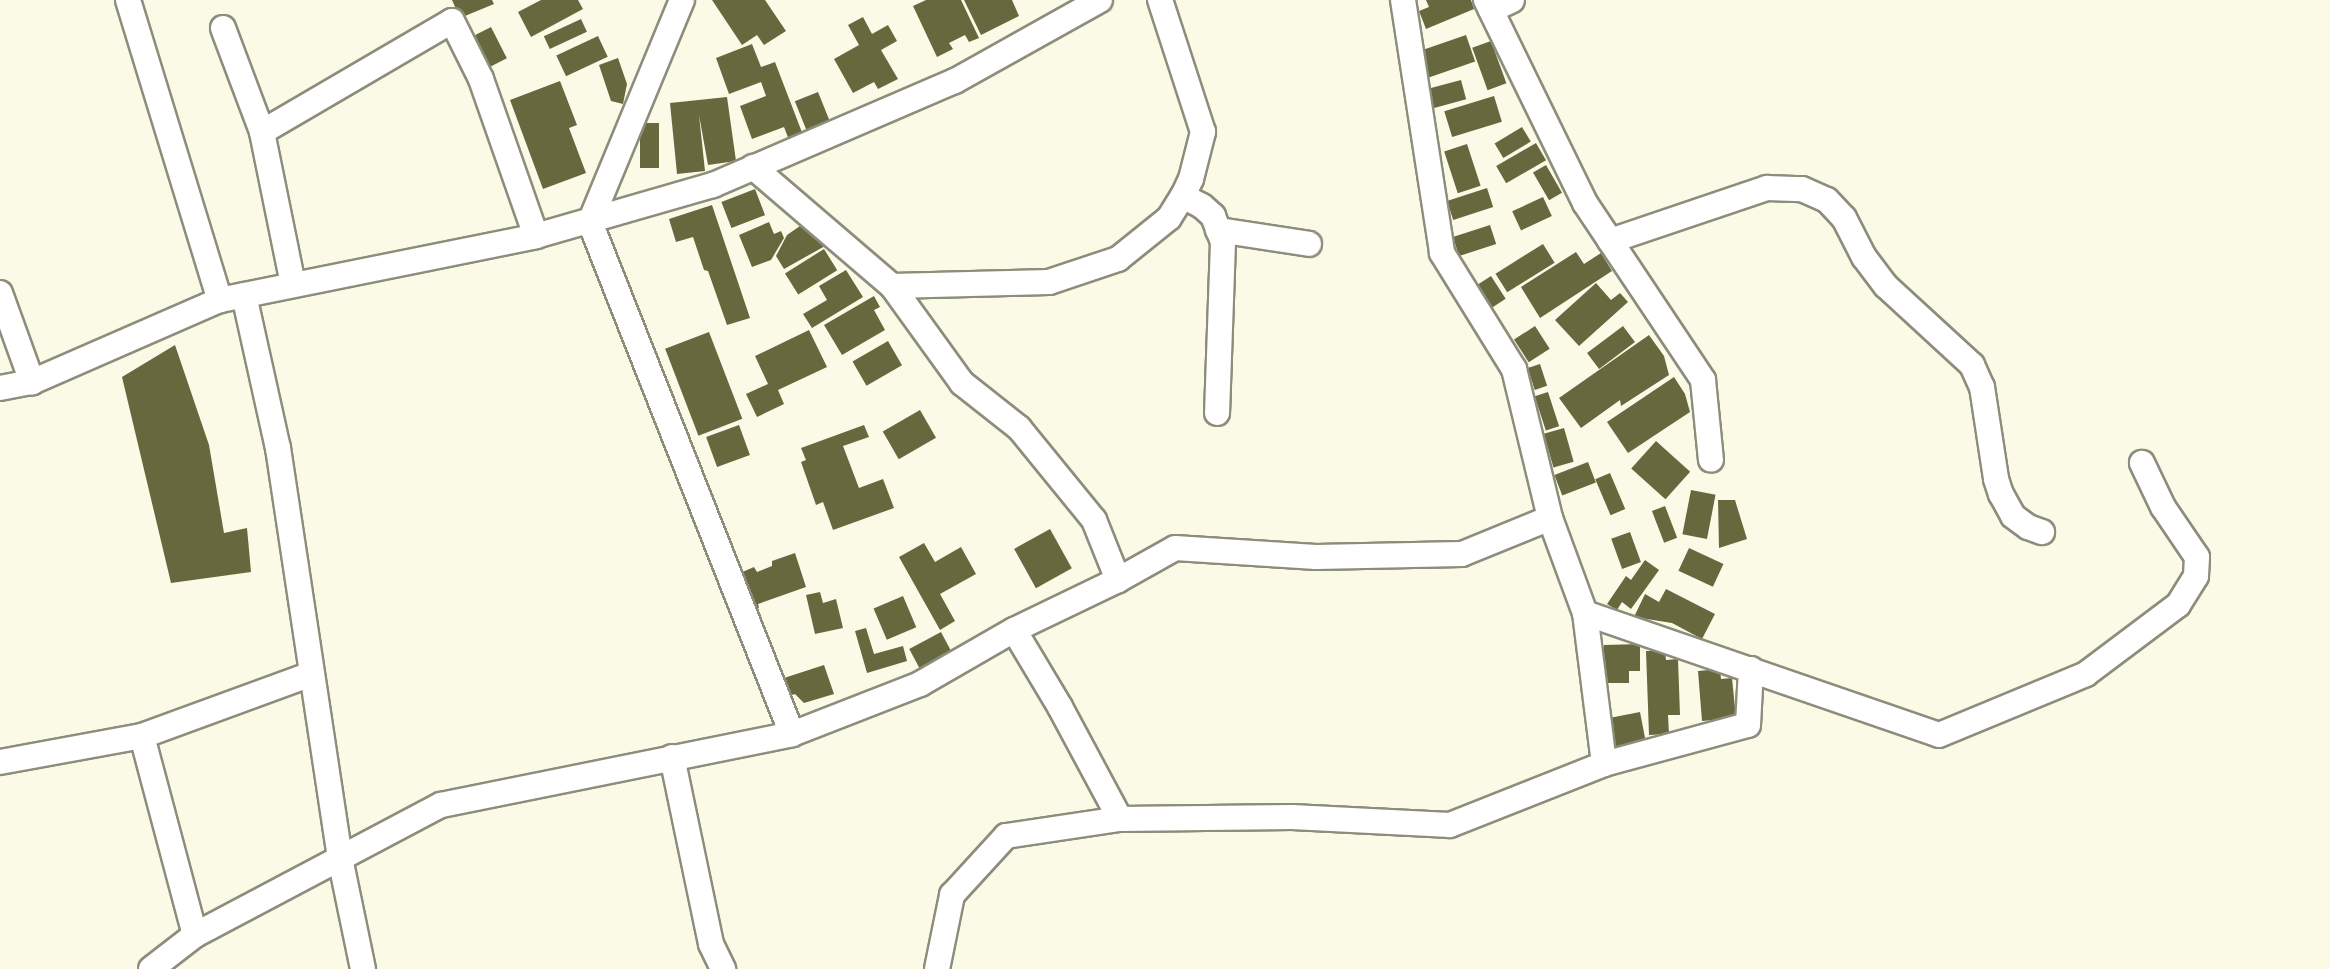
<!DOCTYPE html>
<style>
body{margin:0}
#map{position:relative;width:2330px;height:969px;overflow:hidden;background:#fafae7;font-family:"Crimson Pro",serif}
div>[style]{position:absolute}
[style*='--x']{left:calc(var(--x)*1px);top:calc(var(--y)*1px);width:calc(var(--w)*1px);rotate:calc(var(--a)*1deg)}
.building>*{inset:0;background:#68683f;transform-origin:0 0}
.roads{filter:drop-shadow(2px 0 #8d8d7c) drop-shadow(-2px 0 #8d8d7c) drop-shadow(0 2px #8d8d7c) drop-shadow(0 -2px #8d8d7c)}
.minor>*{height:24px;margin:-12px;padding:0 12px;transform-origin:12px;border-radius:12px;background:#fff}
span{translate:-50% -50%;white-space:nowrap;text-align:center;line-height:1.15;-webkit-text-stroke:5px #fff;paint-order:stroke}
</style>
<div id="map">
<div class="building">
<div style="clip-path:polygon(452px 0,492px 0,494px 4px,460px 18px)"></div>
<div style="clip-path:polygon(541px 0,578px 0,583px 9px,531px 37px,518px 12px)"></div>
<div style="clip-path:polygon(712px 0,765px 0,786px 31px,764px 45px,757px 35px,742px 45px)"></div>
<div style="clip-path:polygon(926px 0,961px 0,979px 38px,969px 42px,965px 35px,949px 43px,953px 49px,937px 57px,913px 6px)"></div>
<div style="clip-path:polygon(964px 0,1012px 0,1019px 16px,981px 35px)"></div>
<div style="clip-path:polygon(1426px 0,1471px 0,1474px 9px,1426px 29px,1419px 11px,1429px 7px)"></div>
<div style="clip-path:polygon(863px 17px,872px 34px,888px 25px,897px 41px,881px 50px,898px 79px,878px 89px,874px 82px,853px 93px,834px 59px,859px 45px,848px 25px)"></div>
<div style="left:581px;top:19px;width:14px;height:41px;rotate:65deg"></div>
<div style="left:491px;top:27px;width:35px;height:27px;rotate:63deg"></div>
<div style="left:1466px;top:35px;width:28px;height:52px;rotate:71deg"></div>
<div style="left:598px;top:36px;width:23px;height:46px;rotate:65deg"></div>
<div style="left:1491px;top:41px;width:45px;height:20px;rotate:70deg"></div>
<div style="clip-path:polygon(752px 44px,761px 67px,775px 62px,803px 135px,789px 140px,784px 127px,752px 139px,740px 106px,766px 96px,761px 82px,729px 94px,716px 58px)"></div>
<div style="clip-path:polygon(618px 58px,627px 84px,623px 104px,611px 101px,599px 65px)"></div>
<div style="left:1461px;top:80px;width:20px;height:37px;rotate:75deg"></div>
<div style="clip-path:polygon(560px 81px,577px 125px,569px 128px,586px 173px,543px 189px,510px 100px)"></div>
<div style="left:818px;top:92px;width:32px;height:25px;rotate:68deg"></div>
<div style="left:1494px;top:96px;width:27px;height:52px;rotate:73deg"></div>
<div style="clip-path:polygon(727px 97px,736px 161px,708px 165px,699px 115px,705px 171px,677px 174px,670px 103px)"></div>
<div style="left:640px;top:123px;width:19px;height:45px"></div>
<div style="left:1522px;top:127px;width:17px;height:32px;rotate:59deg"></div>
<div style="left:1536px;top:143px;width:20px;height:46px;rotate:60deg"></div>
<div style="left:1467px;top:144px;width:44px;height:24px;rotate:72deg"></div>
<div style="left:1546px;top:165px;width:32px;height:15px;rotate:60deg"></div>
<div style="left:1487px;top:188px;width:20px;height:42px;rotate:72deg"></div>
<div style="left:755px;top:189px;width:28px;height:36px;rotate:69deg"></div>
<div style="left:1543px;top:197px;width:21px;height:34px;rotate:65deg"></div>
<div style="clip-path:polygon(712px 205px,750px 318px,727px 325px,708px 271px,704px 270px,693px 237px,676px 242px,669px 219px)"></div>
<div style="clip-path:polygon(769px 222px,774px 234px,781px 231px,784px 238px,771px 260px,752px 267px,739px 235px)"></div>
<div style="left:1490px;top:225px;width:20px;height:39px;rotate:72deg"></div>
<div style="clip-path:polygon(800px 226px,825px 246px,784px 269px,776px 256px,787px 235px)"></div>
<div style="left:1543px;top:244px;width:22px;height:56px;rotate:58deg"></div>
<div style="left:824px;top:249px;width:25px;height:46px;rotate:58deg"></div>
<div style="clip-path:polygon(1576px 252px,1584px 264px,1601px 253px,1612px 271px,1540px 318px,1521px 287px)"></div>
<div style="clip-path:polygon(846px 270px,863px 297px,812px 328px,803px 314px,827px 300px,819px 286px)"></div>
<div style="left:1491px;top:276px;width:27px;height:17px;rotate:57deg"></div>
<div style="clip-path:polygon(1596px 283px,1611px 300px,1620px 293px,1628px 302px,1579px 346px,1555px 320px)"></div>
<div style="clip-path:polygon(874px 296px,880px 307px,874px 310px,885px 330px,842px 355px,824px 325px)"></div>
<div style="left:1535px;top:326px;width:27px;height:25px;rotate:57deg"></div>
<div style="left:1623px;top:326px;width:20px;height:45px;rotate:53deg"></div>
<div style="clip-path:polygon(809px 330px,827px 367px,778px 390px,784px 404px,757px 417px,746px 394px,768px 384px,755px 356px)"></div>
<div style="left:709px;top:332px;width:93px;height:47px;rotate:69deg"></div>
<div style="clip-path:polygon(1649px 335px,1664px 356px,1669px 375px,1621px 406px,1620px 400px,1581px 428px,1559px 398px)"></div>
<div style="left:888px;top:341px;width:28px;height:41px;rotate:60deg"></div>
<div style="clip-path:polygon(175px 345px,209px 445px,224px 533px,247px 528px,251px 572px,171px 583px,122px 377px)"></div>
<div style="left:1540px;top:364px;width:23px;height:13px;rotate:72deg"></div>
<div style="clip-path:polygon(1674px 377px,1685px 394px,1690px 412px,1628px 453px,1607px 422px)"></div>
<div style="left:1548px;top:392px;width:36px;height:14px;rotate:72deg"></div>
<div style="left:920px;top:410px;width:32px;height:43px;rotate:60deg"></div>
<div style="left:739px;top:425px;width:32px;height:35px;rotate:70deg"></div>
<div style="clip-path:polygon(864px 425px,869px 437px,843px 446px,859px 488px,883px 479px,894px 508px,833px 530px,823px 502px,816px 505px,801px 462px,806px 460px,801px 448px)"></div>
<div style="left:1564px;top:428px;width:35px;height:21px;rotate:74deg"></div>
<div style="left:1656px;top:441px;width:46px;height:37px;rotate:42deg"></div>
<div style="left:1588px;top:462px;width:22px;height:36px;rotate:69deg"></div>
<div style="left:1610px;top:473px;width:39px;height:16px;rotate:67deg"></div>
<div style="left:1691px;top:490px;width:25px;height:45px;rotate:11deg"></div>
<div style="clip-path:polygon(1718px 500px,1735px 500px,1747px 539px,1719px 548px)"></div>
<div style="left:1665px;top:506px;width:34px;height:14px;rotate:69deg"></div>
<div style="left:1050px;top:529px;width:45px;height:41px;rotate:61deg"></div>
<div style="left:1630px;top:532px;width:32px;height:20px;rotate:70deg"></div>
<div style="clip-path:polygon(924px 543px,935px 562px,961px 547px,976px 574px,940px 594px,955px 621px,940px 630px,899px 557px)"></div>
<div style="left:1689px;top:548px;width:38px;height:25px;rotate:25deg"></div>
<div style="clip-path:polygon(795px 553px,806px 587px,758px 604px,759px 608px,749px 612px,740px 573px,754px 567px,757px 572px,772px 566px,772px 561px)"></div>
<div style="clip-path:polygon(1645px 560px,1659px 570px,1631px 609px,1622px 602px,1617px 610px,1607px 604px,1626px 576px,1631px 580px)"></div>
<div style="clip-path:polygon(1666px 589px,1715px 614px,1702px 639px,1672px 623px,1634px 617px,1645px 594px,1659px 602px)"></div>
<div style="clip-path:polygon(820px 592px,823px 603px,836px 599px,843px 628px,815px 634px,806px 595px)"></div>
<div style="left:903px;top:596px;width:34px;height:32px;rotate:67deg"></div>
<div style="clip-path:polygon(866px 628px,874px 654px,903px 646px,907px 661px,867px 673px,855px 631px)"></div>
<div style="left:941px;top:632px;width:24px;height:36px;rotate:62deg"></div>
<div style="clip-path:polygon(1640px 644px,1640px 671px,1629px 671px,1629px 683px,1604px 683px,1604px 645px)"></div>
<div style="clip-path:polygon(1646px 651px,1665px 651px,1666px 660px,1678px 659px,1680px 715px,1668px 715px,1669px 734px,1649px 735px)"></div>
<div style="clip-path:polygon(824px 665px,834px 694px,804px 703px,795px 694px,786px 697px,781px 679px)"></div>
<div style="clip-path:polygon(1720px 669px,1721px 679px,1732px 678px,1736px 718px,1702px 721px,1698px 671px)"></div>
<div style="left:1640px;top:712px;width:33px;height:34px;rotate:79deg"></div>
</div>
<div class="roads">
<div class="minor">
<div style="--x:128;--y:0;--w:314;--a:73"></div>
<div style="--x:682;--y:0;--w:240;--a:112.5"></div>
<div style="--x:590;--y:222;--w:550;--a:68.47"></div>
<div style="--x:1403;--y:0;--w:256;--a:81.2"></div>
<div style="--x:1442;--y:253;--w:137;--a:58.2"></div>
<div style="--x:1514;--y:369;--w:153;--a:76.4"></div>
<div style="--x:1486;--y:0;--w:226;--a:64"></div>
<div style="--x:1585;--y:203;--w:213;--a:56.3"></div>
<div style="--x:1703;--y:380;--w:80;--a:84.3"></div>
<div style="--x:1491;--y:10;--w:23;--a:-25"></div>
<div style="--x:223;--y:28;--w:111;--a:69.4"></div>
<div style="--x:262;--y:132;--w:156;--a:78.5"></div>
<div style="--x:262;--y:132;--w:220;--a:-30.3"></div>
<div style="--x:452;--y:21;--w:65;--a:63.4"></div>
<div style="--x:481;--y:79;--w:166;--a:70.7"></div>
<div style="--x:753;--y:167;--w:183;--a:40.6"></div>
<div style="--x:892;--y:286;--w:157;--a:-1.5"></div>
<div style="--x:1049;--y:282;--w:73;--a:-18.4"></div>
<div style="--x:1118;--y:259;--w:65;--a:-38.8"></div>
<div style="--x:1169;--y:218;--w:26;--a:-58"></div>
<div style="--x:1183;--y:196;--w:19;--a:-65"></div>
<div style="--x:1191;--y:179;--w:49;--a:-75.7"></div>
<div style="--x:1203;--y:132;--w:139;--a:-108"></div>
<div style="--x:1183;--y:196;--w:21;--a:28"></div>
<div style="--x:1202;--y:206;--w:15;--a:42"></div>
<div style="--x:1213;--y:216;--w:28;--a:69"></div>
<div style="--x:1223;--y:242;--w:171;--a:92"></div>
<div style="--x:1218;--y:230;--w:92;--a:8.7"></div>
<div style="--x:1610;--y:241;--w:166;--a:-18.7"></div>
<div style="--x:1767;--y:188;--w:35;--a:2"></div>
<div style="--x:1802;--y:189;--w:27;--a:24"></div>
<div style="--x:1827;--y:200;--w:25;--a:47"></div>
<div style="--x:1844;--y:218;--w:44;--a:62.9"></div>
<div style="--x:1864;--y:257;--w:36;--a:53"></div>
<div style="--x:1886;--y:286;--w:117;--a:42.6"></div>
<div style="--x:1972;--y:365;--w:24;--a:66"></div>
<div style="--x:1982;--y:387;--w:93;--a:81.3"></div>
<div style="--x:1996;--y:479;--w:16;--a:72"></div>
<div style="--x:2001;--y:494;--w:25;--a:61"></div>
<div style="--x:2013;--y:516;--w:19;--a:36"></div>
<div style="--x:2028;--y:527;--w:15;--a:20"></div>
<div style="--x:892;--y:286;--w:120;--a:54.2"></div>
<div style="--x:962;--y:383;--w:73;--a:38.3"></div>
<div style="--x:1019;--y:428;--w:119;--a:50.8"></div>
<div style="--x:1094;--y:520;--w:65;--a:68.2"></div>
<div style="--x:0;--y:293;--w:95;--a:70.2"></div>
<div style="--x:244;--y:295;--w:157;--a:77.5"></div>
<div style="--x:278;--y:448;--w:415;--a:81.4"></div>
<div style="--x:340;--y:858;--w:113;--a:78.3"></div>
<div style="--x:0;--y:388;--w:33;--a:-11"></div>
<div style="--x:32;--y:382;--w:205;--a:-23.6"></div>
<div style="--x:220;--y:300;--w:322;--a:-11.4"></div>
<div style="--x:536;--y:236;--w:184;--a:-16.1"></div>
<div style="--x:713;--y:185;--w:263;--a:-23.3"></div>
<div style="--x:955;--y:81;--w:166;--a:-29.2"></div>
<div style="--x:1585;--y:613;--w:152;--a:82.8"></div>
<div style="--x:1014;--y:630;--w:90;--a:59.1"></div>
<div style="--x:1060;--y:707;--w:127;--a:61.8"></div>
<div style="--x:142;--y:736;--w:206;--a:75.1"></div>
<div style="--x:672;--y:757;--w:191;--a:78.2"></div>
<div style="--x:711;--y:944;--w:28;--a:64"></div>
<div style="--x:0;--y:762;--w:144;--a:-10.4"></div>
<div style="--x:142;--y:736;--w:180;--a:-20.1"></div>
<div style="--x:151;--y:969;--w:56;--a:-37.7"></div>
<div style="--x:195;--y:935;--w:278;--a:-27.9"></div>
<div style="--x:441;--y:805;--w:358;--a:-11.4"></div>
<div style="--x:792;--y:734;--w:137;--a:-21.3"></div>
<div style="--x:920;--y:684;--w:108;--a:-29.9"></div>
<div style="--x:1014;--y:630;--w:115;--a:-25.7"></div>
<div style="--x:1118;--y:580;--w:65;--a:-29.3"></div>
<div style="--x:1175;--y:548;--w:141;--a:3.7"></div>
<div style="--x:1316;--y:557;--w:146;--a:-1.2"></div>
<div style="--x:1462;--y:554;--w:95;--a:-22.2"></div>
<div style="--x:1550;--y:518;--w:101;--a:69.8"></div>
<div style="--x:1585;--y:613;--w:374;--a:19"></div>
<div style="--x:1939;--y:735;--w:159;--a:-22.5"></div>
<div style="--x:2086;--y:674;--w:115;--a:-36.9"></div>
<div style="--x:2178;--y:605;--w:34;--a:-58"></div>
<div style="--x:2196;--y:576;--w:19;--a:-87"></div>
<div style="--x:2197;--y:557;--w:60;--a:-124.2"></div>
<div style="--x:2163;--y:507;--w:49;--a:-115.5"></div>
<div style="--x:937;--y:969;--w:76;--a:-78.5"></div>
<div style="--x:952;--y:895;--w:80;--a:-47.5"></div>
<div style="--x:1006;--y:836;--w:115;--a:-8.5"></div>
<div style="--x:1120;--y:819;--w:172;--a:-0.7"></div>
<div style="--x:1292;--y:817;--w:158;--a:2.9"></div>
<div style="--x:1450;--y:825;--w:166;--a:-21.6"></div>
<div style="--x:1604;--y:764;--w:149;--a:-15.2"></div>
<div style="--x:1748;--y:725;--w:56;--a:-86.9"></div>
</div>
</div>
</div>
